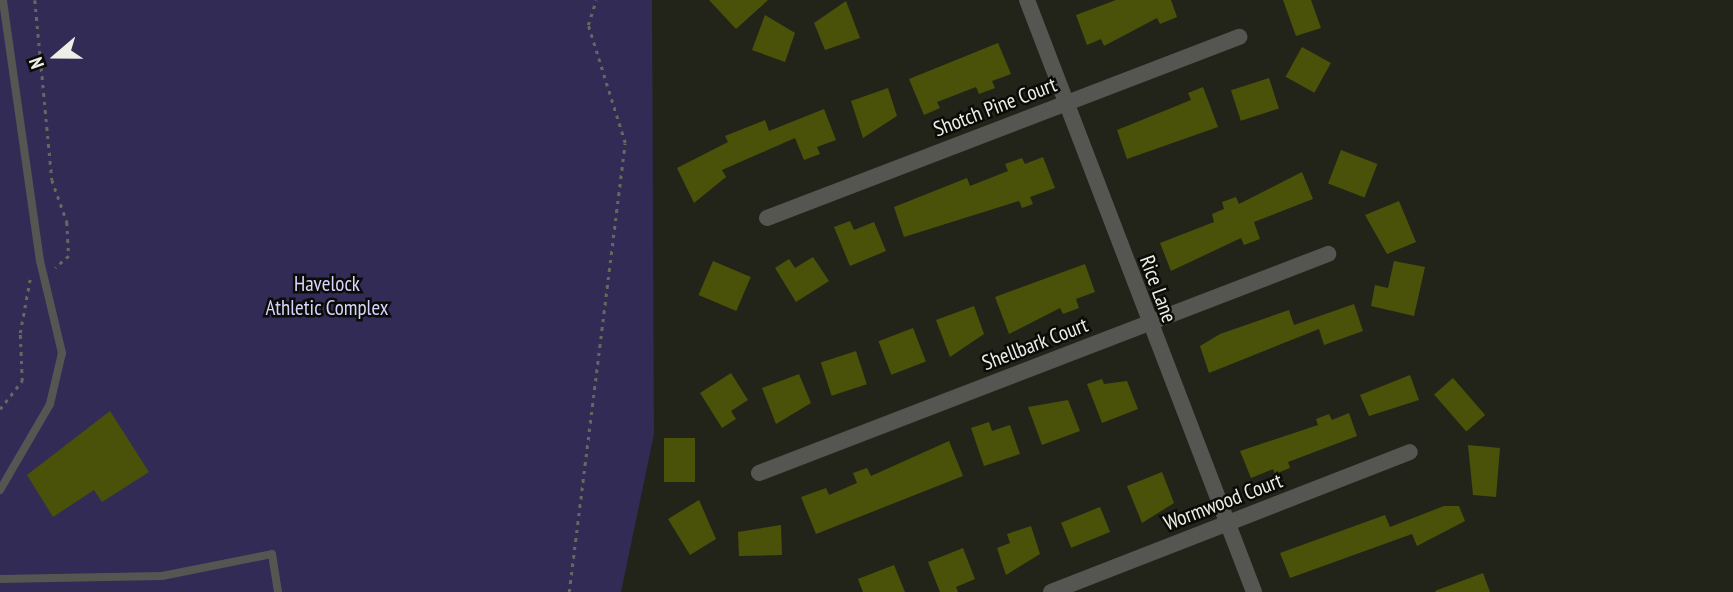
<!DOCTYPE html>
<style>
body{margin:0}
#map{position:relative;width:1733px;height:592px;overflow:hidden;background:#222419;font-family:"PT Sans Narrow",sans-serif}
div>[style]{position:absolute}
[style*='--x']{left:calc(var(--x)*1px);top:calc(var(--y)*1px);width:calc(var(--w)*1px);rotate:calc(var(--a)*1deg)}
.green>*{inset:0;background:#312b56}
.building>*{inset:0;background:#4a5209;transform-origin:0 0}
.path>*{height:2.5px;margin-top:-1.25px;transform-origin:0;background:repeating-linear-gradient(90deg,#66685e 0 3.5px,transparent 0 8.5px)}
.service>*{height:8px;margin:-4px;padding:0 4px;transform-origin:4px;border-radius:4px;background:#555651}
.minor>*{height:16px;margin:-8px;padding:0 8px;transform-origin:8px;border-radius:8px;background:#555651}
span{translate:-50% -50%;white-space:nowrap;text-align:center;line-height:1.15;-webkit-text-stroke:5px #0b0c08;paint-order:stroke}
.street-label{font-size:21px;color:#edefe7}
.park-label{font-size:21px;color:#d8d5ff}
.north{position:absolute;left:21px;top:21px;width:70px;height:70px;-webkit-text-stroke:5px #0b0c08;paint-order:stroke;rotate:250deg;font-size:19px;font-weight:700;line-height:28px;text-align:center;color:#edefe7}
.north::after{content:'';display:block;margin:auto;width:24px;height:32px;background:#edefe7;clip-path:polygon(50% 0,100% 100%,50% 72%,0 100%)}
</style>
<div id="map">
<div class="green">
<div style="clip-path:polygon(0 0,652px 0,654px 434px,621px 592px,0 592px)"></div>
</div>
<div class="building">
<div style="clip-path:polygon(709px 0,768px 0,736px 29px)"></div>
<div style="clip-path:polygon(1116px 0,1171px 0,1177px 17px,1160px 24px,1157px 18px,1104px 46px,1101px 39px,1087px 45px,1076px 15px)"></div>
<div style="clip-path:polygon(1283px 0,1311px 0,1321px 28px,1296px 36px)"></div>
<div style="clip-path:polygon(846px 1px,860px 38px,825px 50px,814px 23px)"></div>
<div style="clip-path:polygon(765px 15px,795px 33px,785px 62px,752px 50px)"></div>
<div style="clip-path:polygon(998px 43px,1011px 74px,992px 81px,995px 88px,979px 94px,976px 87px,937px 102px,940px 108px,924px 115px,909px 79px)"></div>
<div style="left:1302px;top:47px;width:33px;height:34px;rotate:29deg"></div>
<div style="left:1269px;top:78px;width:32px;height:40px;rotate:72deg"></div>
<div style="clip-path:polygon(1203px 87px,1218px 127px,1127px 159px,1117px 130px,1191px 100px,1188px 93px)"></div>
<div style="clip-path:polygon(888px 88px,897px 116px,863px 138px,851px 101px)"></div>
<div style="clip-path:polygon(824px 109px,836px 140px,817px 147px,820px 154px,804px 160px,795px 138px,722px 170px,726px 177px,694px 203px,677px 168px,728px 142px,725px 136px,765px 120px,769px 131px)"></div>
<div style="left:1341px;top:150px;width:39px;height:36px;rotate:21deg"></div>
<div style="clip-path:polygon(1043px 157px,1055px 188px,1030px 197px,1033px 204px,1022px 208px,1019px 201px,904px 237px,894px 207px,967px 178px,970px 186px,1008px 171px,1005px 164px,1022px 158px,1025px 164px)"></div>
<div style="clip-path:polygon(1302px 172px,1313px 199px,1254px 222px,1260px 239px,1244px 245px,1241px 238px,1171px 271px,1160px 243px,1214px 222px,1212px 214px,1224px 209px,1222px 202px,1236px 197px,1239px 204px)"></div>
<div style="clip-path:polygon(1399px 201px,1416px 242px,1387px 254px,1365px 215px)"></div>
<div style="clip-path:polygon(850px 221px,854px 230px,874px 222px,886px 251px,850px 266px,834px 227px)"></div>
<div style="clip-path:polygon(813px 257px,829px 281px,796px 302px,775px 268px,789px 259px,795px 268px)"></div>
<div style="left:713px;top:261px;width:41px;height:37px;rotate:23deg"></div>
<div style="clip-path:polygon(1394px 261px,1425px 267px,1414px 316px,1371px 306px,1375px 285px,1388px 288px)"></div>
<div style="clip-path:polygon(1085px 264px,1095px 292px,1076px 299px,1079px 308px,1063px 314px,1060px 308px,1009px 334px,995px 297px)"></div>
<div style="clip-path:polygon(1354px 304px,1363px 331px,1324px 345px,1319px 329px,1209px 373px,1200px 346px,1220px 334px,1289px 310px,1294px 325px)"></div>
<div style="clip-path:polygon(974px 306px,984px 334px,950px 357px,936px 320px)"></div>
<div style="left:913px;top:328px;width:36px;height:37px;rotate:69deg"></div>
<div style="left:856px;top:351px;width:35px;height:37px;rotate:72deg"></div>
<div style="clip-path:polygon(731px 373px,748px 400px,731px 411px,736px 419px,722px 428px,700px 393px)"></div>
<div style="clip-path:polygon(799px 374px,811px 403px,776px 424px,762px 388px)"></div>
<div style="clip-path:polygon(1410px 375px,1419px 400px,1369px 416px,1360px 395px)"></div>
<div style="left:1453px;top:378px;width:49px;height:25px;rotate:49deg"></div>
<div style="clip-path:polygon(1102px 379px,1104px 384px,1127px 381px,1138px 409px,1102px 423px,1087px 384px)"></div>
<div style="clip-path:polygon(1068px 400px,1080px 431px,1042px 445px,1028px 407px)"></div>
<div style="clip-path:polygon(110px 411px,149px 472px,102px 502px,94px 490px,53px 517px,27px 475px)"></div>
<div style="clip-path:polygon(1349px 413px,1357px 436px,1288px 462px,1290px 468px,1275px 474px,1273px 469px,1251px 478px,1240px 451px,1318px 425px,1316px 419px,1329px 414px,1332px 420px)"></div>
<div style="clip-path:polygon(989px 422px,992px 431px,1010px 425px,1020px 454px,984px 466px,971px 428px)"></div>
<div style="left:664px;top:438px;width:31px;height:44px"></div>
<div style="clip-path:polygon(949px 441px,963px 476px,816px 534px,801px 497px,826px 488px,829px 495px,857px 483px,853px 473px,867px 468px,871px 476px)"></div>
<div style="clip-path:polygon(1468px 445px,1500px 448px,1496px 497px,1473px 495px)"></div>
<div style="clip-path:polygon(1162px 472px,1174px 503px,1142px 523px,1127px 486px)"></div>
<div style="clip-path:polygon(699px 500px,716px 539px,690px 555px,668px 519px)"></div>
<div style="clip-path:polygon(1444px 506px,1459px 506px,1465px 521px,1417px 546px,1412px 534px,1290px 578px,1280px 553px,1385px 515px,1390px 527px)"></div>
<div style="left:1100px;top:507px;width:27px;height:42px;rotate:68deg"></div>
<div style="clip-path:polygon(781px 525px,782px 555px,739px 556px,738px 532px)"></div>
<div style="clip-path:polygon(1031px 526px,1040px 554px,1006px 575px,997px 548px,1010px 543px,1007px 534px)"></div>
<div style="clip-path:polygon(963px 548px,975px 579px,956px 587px,958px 592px,940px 592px,928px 562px)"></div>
<div style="clip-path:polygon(894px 565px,905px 592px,863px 592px,858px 579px)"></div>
<div style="clip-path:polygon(1483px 573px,1490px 592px,1436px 592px,1435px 591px)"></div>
</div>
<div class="path">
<div style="--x:35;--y:0;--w:181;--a:84.6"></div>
<div style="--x:52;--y:180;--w:45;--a:70.3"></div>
<div style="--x:67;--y:222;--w:34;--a:87"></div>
<div style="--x:69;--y:256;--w:18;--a:139"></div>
<div style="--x:0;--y:409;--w:36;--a:-52"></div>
<div style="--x:22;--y:381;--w:48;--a:-92.4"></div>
<div style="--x:20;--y:333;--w:55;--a:-79.5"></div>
<div style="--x:569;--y:592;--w:452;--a:-82.9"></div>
<div style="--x:625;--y:143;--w:124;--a:-107.4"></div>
<div style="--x:588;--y:25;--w:26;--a:-72"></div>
</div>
<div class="service">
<div style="--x:0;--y:490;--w:99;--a:-59.8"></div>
<div style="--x:50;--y:404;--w:52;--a:-76.8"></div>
<div style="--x:62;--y:353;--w:95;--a:-103.4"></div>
<div style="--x:40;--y:261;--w:264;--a:-98.1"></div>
<div style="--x:0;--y:579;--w:162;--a:-1.1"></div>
<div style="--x:162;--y:576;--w:112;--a:-11.3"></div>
<div style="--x:272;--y:554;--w:38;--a:81"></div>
</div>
<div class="minor">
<div style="--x:1027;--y:0;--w:634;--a:69.02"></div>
<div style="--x:767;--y:218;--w:506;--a:-20.98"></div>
<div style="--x:759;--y:473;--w:610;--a:-21.05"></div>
<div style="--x:1051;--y:592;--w:385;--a:-21.3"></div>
</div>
<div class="street-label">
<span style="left:995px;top:107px;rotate:-21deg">Shotch Pine Court</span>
<span style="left:1158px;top:289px;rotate:70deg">Rice Lane</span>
<span style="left:1035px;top:344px;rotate:-21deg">Shellbark Court</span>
<span style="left:1223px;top:502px;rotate:-21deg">Wormwood Court</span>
</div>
<div class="park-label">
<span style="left:327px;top:296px">Havelock<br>Athletic Complex</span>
</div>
<div class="north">N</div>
</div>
